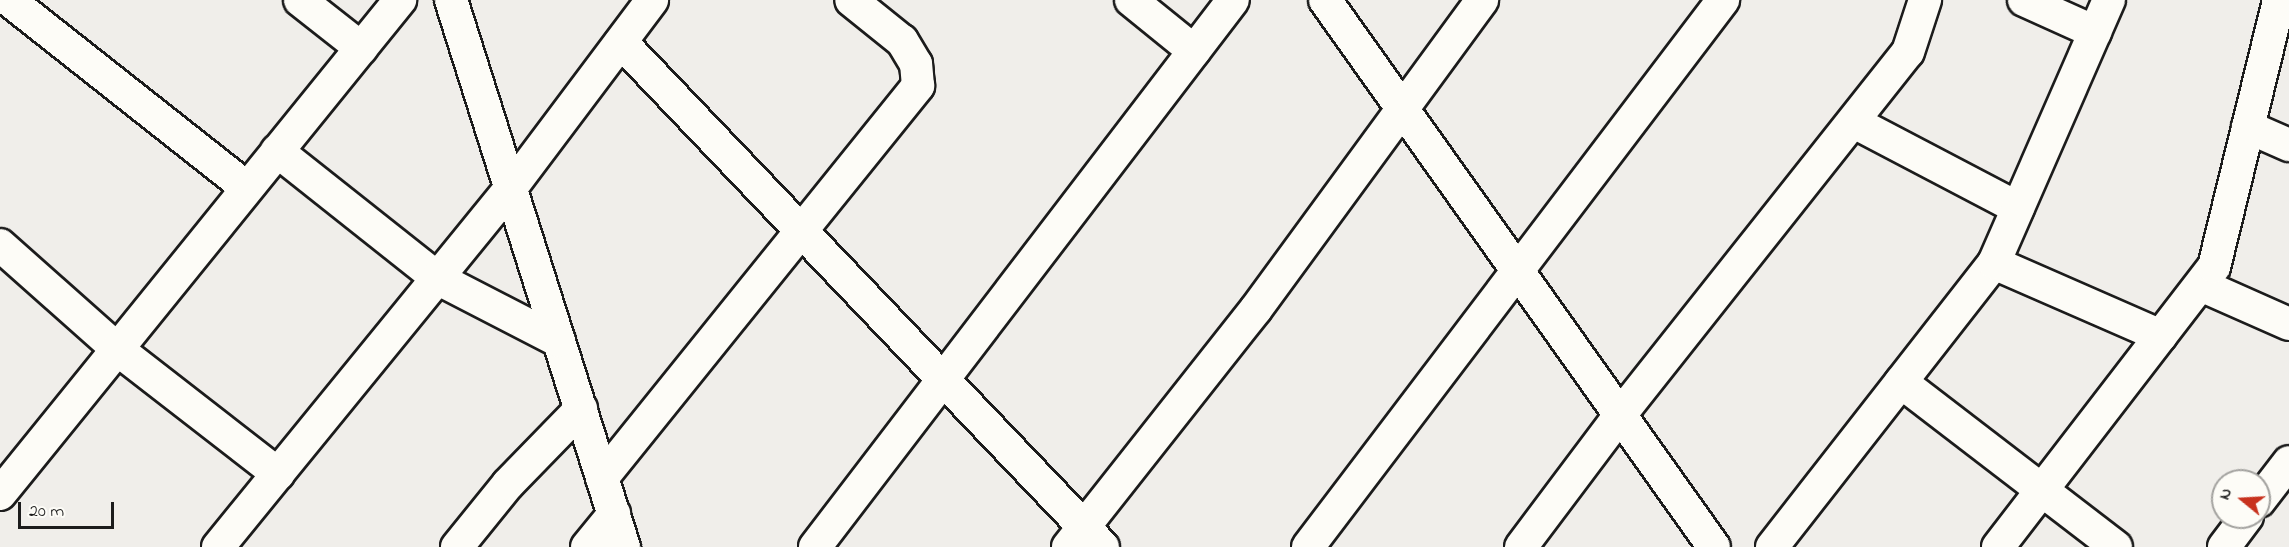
<!DOCTYPE html>
<style>
body{margin:0}
#map{position:relative;width:2289px;height:547px;overflow:hidden;background:#f0eeea;font-family:"Indie Flower",sans-serif}
div>[style]{position:absolute}
[style*='--x']{left:calc(var(--x)*1px);top:calc(var(--y)*1px);width:calc(var(--w)*1px);rotate:calc(var(--a)*1deg)}
.roads{filter:drop-shadow(2px 0 #1c1c1c) drop-shadow(-2px 0 #1c1c1c) drop-shadow(0 2px #1c1c1c) drop-shadow(0 -2px #1c1c1c)}
.minor>*{height:32px;margin:-16px;padding:0 16px;transform-origin:16px;border-radius:16px;background:#fdfcf7}
span{translate:-50% -50%;white-space:nowrap;text-align:center;line-height:1.15;-webkit-text-stroke:4.5px #fdfcf7;paint-order:stroke}
.north{position:absolute;left:2211px;top:469px;width:60px;height:60px;box-sizing:border-box;background:#fdfcf7;border:2px solid #a3a29f;border-radius:50%;rotate:288deg;font-size:16px;font-weight:700;line-height:24px;text-align:center;color:#1c1c1c}
.north::after{content:'';display:block;margin:auto;width:21px;height:27px;background:#c8321e;clip-path:polygon(50% 0,100% 100%,50% 72%,0 100%)}
.scale{position:absolute;left:18px;top:502px;width:96px;height:27px;box-sizing:border-box;border:3px solid #1c1c1c;border-top:0;padding-left:8px;font-size:18px;line-height:21px;white-space:nowrap;color:#1c1c1c;-webkit-text-stroke:4px #fdfcf7;paint-order:stroke}
</style>
<div id="map">
<div class="roads">
<div class="minor">
<div style="--x:9;--y:0;--w:303;--a:38.3"></div>
<div style="--x:300;--y:0;--w:78;--a:38.2"></div>
<div style="--x:451;--y:0;--w:574;--a:72.45"></div>
<div style="--x:1131;--y:0;--w:81;--a:39"></div>
<div style="--x:1325;--y:0;--w:671;--a:54.58"></div>
<div style="--x:2024;--y:0;--w:78;--a:24.3"></div>
<div style="--x:621;--y:42;--w:698;--a:46.33"></div>
<div style="--x:1854;--y:122;--w:185;--a:27.7"></div>
<div style="--x:2248;--y:127;--w:45;--a:23.7"></div>
<div style="--x:277;--y:151;--w:204;--a:38.4"></div>
<div style="--x:437;--y:278;--w:137;--a:27.3"></div>
<div style="--x:0;--y:245;--w:157;--a:41.6"></div>
<div style="--x:117;--y:349;--w:204;--a:37.8"></div>
<div style="--x:1994;--y:263;--w:182;--a:23.6"></div>
<div style="--x:2201;--y:285;--w:96;--a:23.9"></div>
<div style="--x:1901;--y:382;--w:271;--a:37.5"></div>
<div style="--x:602;--y:478;--w:504;--a:-51.13"></div>
<div style="--x:918;--y:86;--w:22;--a:-95"></div>
<div style="--x:916;--y:64;--w:27;--a:-121"></div>
<div style="--x:902;--y:41;--w:65;--a:-141.2"></div>
<div style="--x:0;--y:494;--w:636;--a:-51"></div>
<div style="--x:2259;--y:501;--w:49;--a:-52.4"></div>
<div style="--x:218;--y:547;--w:463;--a:-50.8"></div>
<div style="--x:511;--y:188;--w:235;--a:-53.1"></div>
<div style="--x:457;--y:547;--w:81;--a:-51"></div>
<div style="--x:508;--y:484;--w:105;--a:-45.8"></div>
<div style="--x:587;--y:547;--w:43;--a:-50.7"></div>
<div style="--x:815;--y:547;--w:688;--a:-52.61"></div>
<div style="--x:1068;--y:547;--w:303;--a:-51.7"></div>
<div style="--x:1256;--y:309;--w:383;--a:-53.8"></div>
<div style="--x:1308;--y:547;--w:687;--a:-52.81"></div>
<div style="--x:1521;--y:547;--w:165;--a:-53.1"></div>
<div style="--x:1620;--y:415;--w:463;--a:-51.6"></div>
<div style="--x:1908;--y:52;--w:55;--a:-71.9"></div>
<div style="--x:1772;--y:547;--w:360;--a:-52"></div>
<div style="--x:1994;--y:263;--w:287;--a:-66.4"></div>
<div style="--x:1998;--y:547;--w:354;--a:-52.4"></div>
<div style="--x:2214;--y:267;--w:275;--a:-76.3"></div>
<div style="--x:2224;--y:547;--w:38;--a:-53"></div>
</div>
</div>
<div class="north">N</div>
<div class="scale">20 m</div>
</div>
